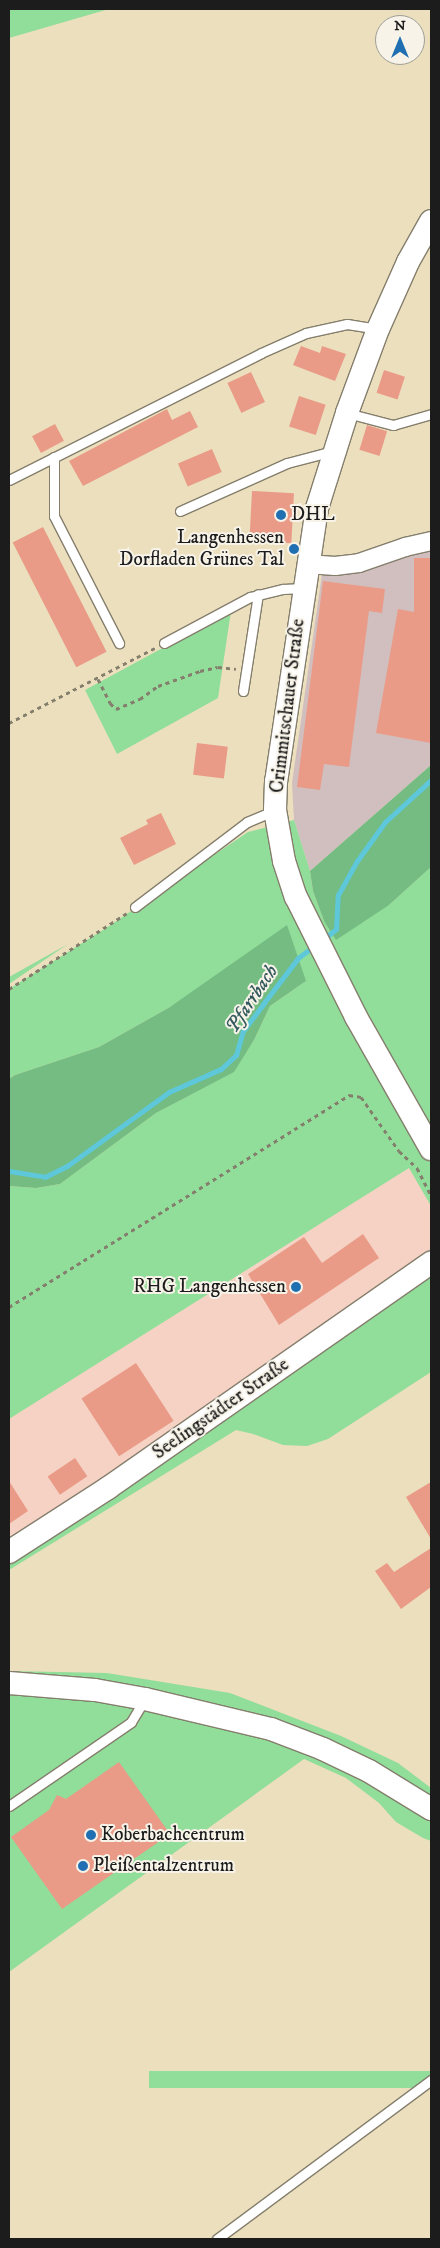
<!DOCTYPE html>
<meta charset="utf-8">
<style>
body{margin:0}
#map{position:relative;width:440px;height:2248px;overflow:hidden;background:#ecdfbd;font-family:"IM FELL DW Pica",serif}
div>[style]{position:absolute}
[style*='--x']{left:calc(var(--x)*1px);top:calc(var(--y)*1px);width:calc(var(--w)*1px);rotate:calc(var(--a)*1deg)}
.built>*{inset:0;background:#f6d2c5}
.industrial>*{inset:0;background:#d1bfbf}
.green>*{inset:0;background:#91dd9a;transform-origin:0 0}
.forest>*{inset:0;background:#74bc82}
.stream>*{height:5px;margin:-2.5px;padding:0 2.5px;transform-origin:2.5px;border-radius:2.5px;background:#5ec7da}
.building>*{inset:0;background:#e99b87;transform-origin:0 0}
.path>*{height:3px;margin-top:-1.5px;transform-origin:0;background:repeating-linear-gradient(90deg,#847e6c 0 4px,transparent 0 8px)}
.roads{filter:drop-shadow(1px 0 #847e6c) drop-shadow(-1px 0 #847e6c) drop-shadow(0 1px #847e6c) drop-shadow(0 -1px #847e6c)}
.service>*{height:9px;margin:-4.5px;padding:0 4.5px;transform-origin:4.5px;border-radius:4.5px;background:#fff}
.minor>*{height:18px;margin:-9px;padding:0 9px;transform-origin:9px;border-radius:9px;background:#fff}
.tertiary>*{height:22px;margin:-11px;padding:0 11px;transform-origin:11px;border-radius:11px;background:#fff}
.dots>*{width:14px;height:14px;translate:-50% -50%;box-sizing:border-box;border:2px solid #f7f3e8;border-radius:50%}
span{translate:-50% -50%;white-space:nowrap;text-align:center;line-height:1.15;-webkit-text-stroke:4px #f7f3e8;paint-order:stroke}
.poi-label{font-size:19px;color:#1c1c1c}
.left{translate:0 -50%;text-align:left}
.right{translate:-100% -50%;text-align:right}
.street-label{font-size:19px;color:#1c1c1c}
.water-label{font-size:20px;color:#33585e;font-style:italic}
.frame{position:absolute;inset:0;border:10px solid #1c1c1c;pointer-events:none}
.north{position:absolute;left:375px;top:15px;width:50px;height:50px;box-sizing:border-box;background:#f7f3e8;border:1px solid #9f9d96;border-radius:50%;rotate:0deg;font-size:14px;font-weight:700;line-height:20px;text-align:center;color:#1c1c1c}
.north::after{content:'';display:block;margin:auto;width:18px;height:22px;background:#1f6fb2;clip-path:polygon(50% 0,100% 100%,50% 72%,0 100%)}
</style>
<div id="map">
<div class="built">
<div style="clip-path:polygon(409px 1168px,431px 1206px,431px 1249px,221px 1412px,9px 1555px,9px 1419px)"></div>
</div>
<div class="industrial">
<div style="clip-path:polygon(431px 547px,431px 765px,310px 871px,294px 820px,292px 783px,322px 574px)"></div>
</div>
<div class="green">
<div style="clip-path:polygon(9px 9px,109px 9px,9px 38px)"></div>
<div style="clip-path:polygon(231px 611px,218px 698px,117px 754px,85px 690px)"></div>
<div style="clip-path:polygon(294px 820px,310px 871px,313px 891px,324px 921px,389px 905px,431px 867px,431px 1206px,409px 1168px,9px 1419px,9px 1186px,36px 1188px,60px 1184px,156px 1113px,233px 1072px,254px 1040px,270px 1006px,306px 981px,170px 1007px,99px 1047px,15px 1075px,9px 1079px,9px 989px,106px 928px,248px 832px)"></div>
<div style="clip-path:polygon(68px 944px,9px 984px,9px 977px)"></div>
<div style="clip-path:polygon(431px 1249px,431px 1372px,328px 1439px,307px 1446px,283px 1445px,253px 1434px,236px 1430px,9px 1570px,9px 1555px,221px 1412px)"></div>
<div style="clip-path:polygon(9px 1671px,107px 1673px,230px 1693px,341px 1736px,398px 1763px,431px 1788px,431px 1841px,423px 1838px,396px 1822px,379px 1803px,346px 1778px,304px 1759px,9px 1972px)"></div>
<div style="left:431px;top:2071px;width:17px;height:282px;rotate:90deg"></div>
</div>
<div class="forest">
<div style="clip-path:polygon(431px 765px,431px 867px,389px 905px,336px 940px,324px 921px,313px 891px,310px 871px)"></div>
<div style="clip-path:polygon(287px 925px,306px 981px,270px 1006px,254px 1040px,234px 1072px,156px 1113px,60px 1184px,36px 1188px,9px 1186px,9px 1079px,15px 1075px,99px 1047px,170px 1007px)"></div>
</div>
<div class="stream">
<div style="--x:324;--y:939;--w:16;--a:-40"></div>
<div style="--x:336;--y:929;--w:34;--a:-87"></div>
<div style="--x:338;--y:895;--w:39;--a:-61"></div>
<div style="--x:357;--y:861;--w:48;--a:-54.3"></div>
<div style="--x:385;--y:822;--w:62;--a:-42.4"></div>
<div style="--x:9;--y:1171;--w:36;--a:9"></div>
<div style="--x:45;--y:1177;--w:25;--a:-27"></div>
<div style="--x:67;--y:1166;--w:126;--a:-36"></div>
<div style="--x:169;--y:1092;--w:57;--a:-23.9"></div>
<div style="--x:221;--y:1069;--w:21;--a:-43"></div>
<div style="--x:236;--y:1055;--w:25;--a:-74"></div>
<div style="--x:243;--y:1031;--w:34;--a:-53"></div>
<div style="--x:263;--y:1004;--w:58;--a:-52.7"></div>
<div style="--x:298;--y:958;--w:21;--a:-37"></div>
</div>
<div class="building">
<div style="clip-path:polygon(301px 346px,320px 353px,322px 346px,346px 354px,335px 381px,293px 365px)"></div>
<div style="left:384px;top:370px;width:22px;height:24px;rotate:18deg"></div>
<div style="left:251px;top:372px;width:33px;height:26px;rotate:65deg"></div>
<div style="left:299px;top:396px;width:28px;height:32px;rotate:18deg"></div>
<div style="clip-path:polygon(167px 409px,172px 420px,190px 411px,198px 427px,83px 486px,69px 461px)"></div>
<div style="left:55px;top:424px;width:19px;height:26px;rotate:62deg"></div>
<div style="left:367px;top:425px;width:21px;height:26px;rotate:17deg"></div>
<div style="left:212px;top:449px;width:25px;height:37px;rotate:67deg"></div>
<div style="left:252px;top:491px;width:42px;height:50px;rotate:3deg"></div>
<div style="left:43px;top:527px;width:140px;height:34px;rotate:63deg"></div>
<div style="clip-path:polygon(414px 558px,431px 558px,431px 743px,376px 733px,398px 609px,414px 612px)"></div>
<div style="clip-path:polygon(323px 581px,385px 589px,382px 613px,369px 611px,349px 767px,324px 764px,320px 790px,297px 787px)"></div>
<div style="left:197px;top:743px;width:31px;height:32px;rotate:7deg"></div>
<div style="clip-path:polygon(161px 813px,176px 844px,134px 865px,120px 838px,148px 824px,146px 820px)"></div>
<div style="clip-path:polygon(363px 1234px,379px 1258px,279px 1325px,248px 1274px,304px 1237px,322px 1263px)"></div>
<div style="left:136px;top:1363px;width:69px;height:65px;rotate:57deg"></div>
<div style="left:75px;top:1458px;width:22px;height:33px;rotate:56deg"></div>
<div style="clip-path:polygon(9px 1481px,28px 1511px,9px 1524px)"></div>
<div style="clip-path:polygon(431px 1482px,431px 1539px,406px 1497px)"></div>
<div style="clip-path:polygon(431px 1548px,431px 1587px,401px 1609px,375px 1571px,387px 1563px,394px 1572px)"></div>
<div style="clip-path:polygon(119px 1762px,170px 1834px,62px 1909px,11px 1837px,49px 1810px,57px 1795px,66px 1799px)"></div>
</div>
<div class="path">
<div style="--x:98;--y:679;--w:27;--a:63"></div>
<div style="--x:110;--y:703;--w:8;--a:45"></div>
<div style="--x:116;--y:709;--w:26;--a:-23"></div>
<div style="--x:140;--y:699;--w:22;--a:-36"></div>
<div style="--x:158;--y:686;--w:45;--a:-19.7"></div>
<div style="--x:200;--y:671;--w:18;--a:-13"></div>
<div style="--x:218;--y:667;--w:18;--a:6"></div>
<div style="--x:9;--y:723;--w:164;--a:-27.2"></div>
<div style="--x:9;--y:989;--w:140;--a:-32.8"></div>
<div style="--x:9;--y:1307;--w:401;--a:-31.9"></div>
<div style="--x:349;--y:1095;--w:12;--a:9"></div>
<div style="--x:361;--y:1097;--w:66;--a:54.9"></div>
<div style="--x:399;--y:1151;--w:25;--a:43"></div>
<div style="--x:417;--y:1168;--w:30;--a:63"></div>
</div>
<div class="roads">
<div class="service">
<div style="--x:347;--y:413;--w:48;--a:14.6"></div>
<div style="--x:393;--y:425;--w:40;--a:-16"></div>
<div style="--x:54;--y:457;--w:59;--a:90"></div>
<div style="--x:54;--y:516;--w:143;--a:62.9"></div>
<div style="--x:9;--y:480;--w:282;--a:-26.7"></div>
<div style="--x:261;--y:353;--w:49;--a:-24"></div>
<div style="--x:306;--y:333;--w:42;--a:-12.4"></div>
<div style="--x:347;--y:324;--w:31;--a:9"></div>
<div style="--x:180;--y:511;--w:117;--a:-24.2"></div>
<div style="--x:287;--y:463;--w:48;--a:-14.6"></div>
<div style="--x:164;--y:643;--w:98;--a:-28.1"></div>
<div style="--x:250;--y:597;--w:34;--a:-14"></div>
<div style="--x:283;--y:589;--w:20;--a:-3"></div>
<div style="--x:243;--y:691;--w:98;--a:-81.2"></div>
<div style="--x:135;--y:907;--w:141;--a:-37.2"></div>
<div style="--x:247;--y:822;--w:30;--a:-23"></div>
<div style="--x:9;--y:1806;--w:148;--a:-34.5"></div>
<div style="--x:131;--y:1722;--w:27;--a:-59"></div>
<div style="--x:217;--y:2239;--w:267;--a:-36.6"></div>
</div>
<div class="minor">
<div style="--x:307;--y:564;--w:28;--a:4"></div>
<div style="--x:335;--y:566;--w:24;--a:-7"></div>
<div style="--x:359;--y:563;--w:49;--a:-19.2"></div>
<div style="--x:405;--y:547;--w:27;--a:-13"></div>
</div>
<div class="tertiary">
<div style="--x:431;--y:221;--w:47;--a:119.3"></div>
<div style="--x:408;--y:262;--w:73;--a:114.1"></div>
<div style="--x:378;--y:329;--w:90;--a:110.3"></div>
<div style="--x:347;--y:413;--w:100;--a:107.5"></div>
<div style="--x:317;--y:508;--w:276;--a:98.5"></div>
<div style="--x:276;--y:781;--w:29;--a:92"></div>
<div style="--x:275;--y:810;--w:52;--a:80"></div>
<div style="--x:284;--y:861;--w:38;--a:72"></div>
<div style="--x:296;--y:897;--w:134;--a:63.4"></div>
<div style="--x:356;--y:1017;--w:152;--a:60.4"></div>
<div style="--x:9;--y:1552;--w:118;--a:-32.9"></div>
<div style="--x:108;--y:1488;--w:394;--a:-34.9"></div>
<div style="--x:9;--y:1683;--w:86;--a:4.7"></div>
<div style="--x:95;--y:1690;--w:51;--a:10.2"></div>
<div style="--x:145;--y:1699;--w:130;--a:13.4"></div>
<div style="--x:271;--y:1729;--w:56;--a:21"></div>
<div style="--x:323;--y:1749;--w:51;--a:25.6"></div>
<div style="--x:369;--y:1771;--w:73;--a:31.5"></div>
</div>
</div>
<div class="dots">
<div style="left:281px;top:515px;background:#1f6fb2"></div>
<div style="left:294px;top:549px;background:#1f6fb2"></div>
<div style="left:296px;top:1287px;background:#1f6fb2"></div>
<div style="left:91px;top:1835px;background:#1f6fb2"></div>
<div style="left:83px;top:1866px;background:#1f6fb2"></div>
</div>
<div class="poi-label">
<span class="left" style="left:291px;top:515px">DHL</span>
<span class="right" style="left:284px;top:549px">Langenhessen<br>Dorfladen Grünes Tal</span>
<span class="right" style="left:286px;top:1287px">RHG Langenhessen</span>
<span class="left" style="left:101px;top:1835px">Koberbachcentrum</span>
<span class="left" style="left:93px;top:1866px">Pleißentalzentrum</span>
</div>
<div class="street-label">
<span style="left:288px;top:706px;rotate:-83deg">Crimmitschauer Straße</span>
<span style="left:221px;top:1409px;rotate:-35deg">Seelingstädter Straße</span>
</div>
<div class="water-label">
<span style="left:252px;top:999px;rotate:-56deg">Pfarrbach</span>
</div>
<div class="frame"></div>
<div class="north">N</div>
</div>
